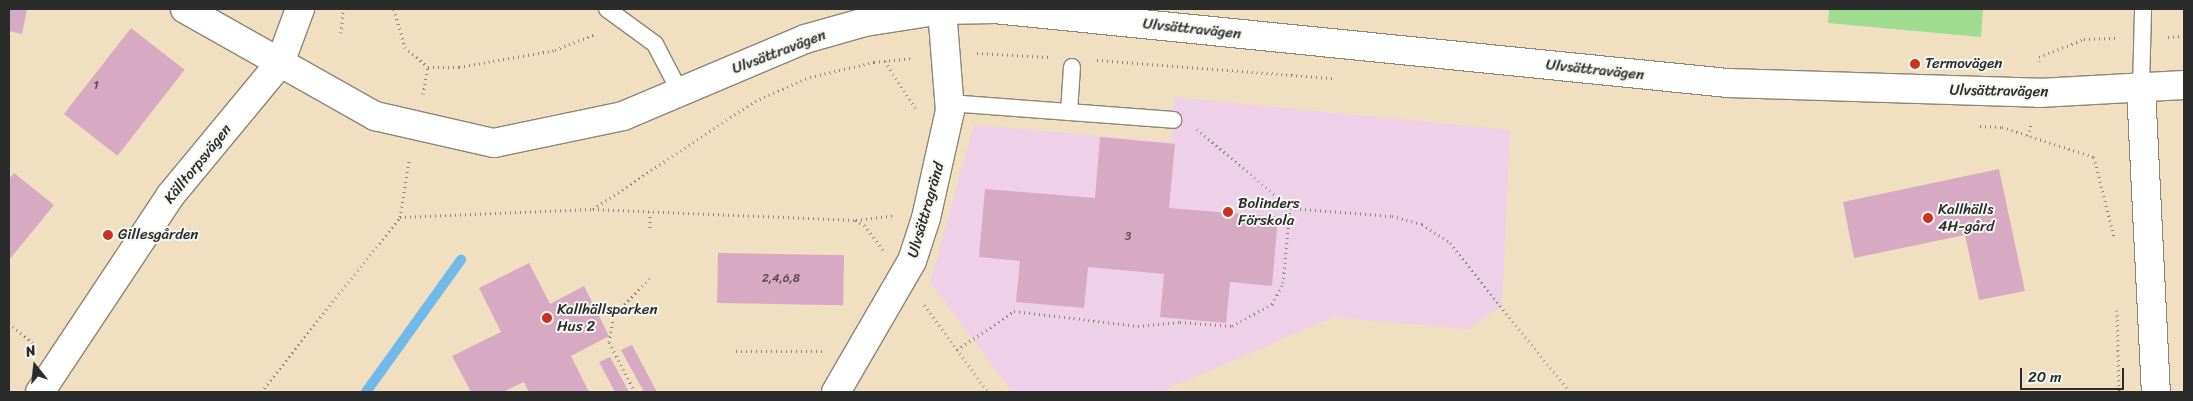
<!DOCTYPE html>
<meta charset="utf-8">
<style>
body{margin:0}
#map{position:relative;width:2193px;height:401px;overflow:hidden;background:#f0dfc1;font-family:Sriracha,sans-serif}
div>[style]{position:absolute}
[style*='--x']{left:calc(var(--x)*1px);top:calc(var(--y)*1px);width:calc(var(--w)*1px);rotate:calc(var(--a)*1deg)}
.built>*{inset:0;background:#eed0e8}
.green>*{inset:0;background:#9fdc8f}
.stream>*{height:10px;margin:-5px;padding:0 5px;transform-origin:5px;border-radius:5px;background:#71b9e8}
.building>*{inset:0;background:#d8a9c2;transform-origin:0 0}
.path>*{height:3px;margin-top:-1.5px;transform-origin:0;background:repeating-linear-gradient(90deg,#8e8576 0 1px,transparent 0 5px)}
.roads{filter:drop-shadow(1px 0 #8e8576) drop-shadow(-1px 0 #8e8576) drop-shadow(0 1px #8e8576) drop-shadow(0 -1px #8e8576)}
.lane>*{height:16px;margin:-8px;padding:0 8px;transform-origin:8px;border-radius:8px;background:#fff}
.street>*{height:28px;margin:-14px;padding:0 14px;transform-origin:14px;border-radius:14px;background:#fff}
.secondary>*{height:28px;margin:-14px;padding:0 14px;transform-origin:14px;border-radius:14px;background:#fff}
.dots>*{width:14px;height:14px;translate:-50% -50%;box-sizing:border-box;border:2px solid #f6f6f2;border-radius:50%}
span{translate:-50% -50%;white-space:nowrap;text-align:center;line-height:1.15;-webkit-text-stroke:4px #f6f6f2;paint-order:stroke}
.number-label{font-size:12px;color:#564a51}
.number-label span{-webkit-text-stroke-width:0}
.street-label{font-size:15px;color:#2b2b2b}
.poi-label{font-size:15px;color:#2b2b2b}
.left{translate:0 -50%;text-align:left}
.frame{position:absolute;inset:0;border:10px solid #2b2b2b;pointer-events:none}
.north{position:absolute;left:10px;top:341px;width:50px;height:50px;-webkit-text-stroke:4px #f6f6f2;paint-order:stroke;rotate:344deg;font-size:14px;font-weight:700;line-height:20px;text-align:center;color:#2b2b2b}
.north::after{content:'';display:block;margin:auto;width:18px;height:22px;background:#2b2b2b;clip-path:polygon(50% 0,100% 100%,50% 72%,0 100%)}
.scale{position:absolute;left:2020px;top:368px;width:104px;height:22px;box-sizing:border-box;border:2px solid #2b2b2b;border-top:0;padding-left:6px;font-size:15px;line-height:18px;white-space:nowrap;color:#2b2b2b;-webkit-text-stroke:4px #f6f6f2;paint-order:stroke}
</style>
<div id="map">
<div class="built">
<div style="clip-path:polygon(1174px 97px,1510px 130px,1502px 305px,1468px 329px,1333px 317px,1160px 392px,1012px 392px,930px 282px,974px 125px,1171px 142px)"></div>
</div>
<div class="green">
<div style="clip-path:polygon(1829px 9px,1983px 9px,1981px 37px,1828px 23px)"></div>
</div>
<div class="stream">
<div style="--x:366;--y:392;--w:163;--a:-54.3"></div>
</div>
<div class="building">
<div style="clip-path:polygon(9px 9px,27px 9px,22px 34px,9px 31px)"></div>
<div style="left:131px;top:28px;width:68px;height:109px;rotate:38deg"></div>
<div style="clip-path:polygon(1100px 137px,1175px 144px,1169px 208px,1278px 217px,1272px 286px,1230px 282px,1226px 323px,1160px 317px,1164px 274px,1088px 267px,1084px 308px,1016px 302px,1020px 261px,979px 257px,985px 189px,1095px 198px)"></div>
<div style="clip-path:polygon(1999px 169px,2025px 291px,1979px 300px,1965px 235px,1854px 258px,1843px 202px)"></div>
<div style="clip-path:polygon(14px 173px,54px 205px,9px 260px,9px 179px)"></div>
<div style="left:718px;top:253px;width:126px;height:50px;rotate:1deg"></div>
<div style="clip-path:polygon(529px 263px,550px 304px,584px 286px,609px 336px,571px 356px,589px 392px,529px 392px,524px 382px,503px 392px,471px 392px,452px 356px,501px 332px,479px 288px)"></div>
<div style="clip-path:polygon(632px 345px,657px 392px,644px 392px,621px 350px)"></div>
<div style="clip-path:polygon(610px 357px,629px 392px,615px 392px,599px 362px)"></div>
</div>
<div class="path">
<div style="--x:394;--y:9;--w:40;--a:74"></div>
<div style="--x:405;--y:47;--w:30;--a:41"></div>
<div style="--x:428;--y:67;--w:31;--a:0"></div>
<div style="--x:459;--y:67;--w:97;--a:-10"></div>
<div style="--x:555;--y:50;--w:43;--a:-21.8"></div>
<div style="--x:341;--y:33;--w:24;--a:-85"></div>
<div style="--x:2168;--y:37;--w:16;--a:-4"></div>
<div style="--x:977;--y:53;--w:72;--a:3.2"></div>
<div style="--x:1097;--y:60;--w:237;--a:4.4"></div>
<div style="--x:885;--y:61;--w:59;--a:57.4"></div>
<div style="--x:2039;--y:61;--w:4;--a:-90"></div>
<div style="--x:2039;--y:57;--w:48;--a:-21.8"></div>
<div style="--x:2084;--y:39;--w:33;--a:-2"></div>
<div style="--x:423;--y:94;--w:27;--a:-80"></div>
<div style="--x:1980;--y:126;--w:22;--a:3"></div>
<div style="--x:2002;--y:127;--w:97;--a:18.1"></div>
<div style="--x:2094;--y:157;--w:82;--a:76"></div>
<div style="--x:1197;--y:129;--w:122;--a:40.3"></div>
<div style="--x:1290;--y:208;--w:102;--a:4.5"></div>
<div style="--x:1392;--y:216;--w:31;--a:15"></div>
<div style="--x:1422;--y:224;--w:34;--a:34"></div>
<div style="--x:1450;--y:243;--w:191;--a:51.2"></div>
<div style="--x:2028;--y:136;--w:12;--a:-76"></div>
<div style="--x:593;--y:209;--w:195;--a:-33.7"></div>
<div style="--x:755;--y:101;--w:60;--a:-23.6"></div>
<div style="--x:810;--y:77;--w:66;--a:-13.2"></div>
<div style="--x:874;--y:62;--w:40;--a:-5.7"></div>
<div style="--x:650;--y:212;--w:18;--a:90"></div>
<div style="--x:400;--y:217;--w:193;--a:-2.4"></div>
<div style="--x:593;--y:209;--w:262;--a:2.4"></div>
<div style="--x:855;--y:220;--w:10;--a:29"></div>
<div style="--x:864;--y:225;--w:31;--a:53"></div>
<div style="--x:856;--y:220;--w:38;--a:-7"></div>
<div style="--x:924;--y:305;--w:108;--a:53.7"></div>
<div style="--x:2117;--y:310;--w:82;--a:88.6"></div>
<div style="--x:9;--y:323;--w:31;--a:40"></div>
<div style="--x:957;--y:350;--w:69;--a:-34.4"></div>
<div style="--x:1014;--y:311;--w:125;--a:6.9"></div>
<div style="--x:1138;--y:326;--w:42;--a:-5.4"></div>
<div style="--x:1180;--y:322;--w:52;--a:4.4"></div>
<div style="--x:1232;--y:326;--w:46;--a:-28.8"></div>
<div style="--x:1272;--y:304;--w:24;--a:-62"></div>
<div style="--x:1283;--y:283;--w:75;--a:-84.7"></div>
<div style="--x:736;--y:351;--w:86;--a:0"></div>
<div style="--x:261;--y:392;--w:223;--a:-51.5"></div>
<div style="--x:400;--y:217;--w:57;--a:-80.9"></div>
<div style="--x:635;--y:392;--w:56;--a:-117.5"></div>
<div style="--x:609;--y:342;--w:27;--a:-80"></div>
<div style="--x:614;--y:315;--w:53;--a:-45.8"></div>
</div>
<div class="roads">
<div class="lane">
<div style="--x:607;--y:9;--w:59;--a:36.1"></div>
<div style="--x:655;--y:44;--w:54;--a:62.5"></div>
<div style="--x:2141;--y:88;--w:79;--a:-88.5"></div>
<div style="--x:949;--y:103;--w:225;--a:4.3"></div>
<div style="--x:1069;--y:112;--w:45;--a:-86.2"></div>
</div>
<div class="street">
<div style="--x:185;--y:9;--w:218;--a:29.4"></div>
<div style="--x:375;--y:116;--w:122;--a:12.8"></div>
<div style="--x:494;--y:143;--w:132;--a:-11.8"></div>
<div style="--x:623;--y:116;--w:198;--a:-22.9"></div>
<div style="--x:805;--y:39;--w:62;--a:-15.8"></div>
<div style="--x:865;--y:22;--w:78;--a:-8.9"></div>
<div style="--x:942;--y:10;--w:52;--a:-1.1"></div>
<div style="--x:994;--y:9;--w:738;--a:5.76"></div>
<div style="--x:1728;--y:83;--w:311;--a:1.8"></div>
<div style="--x:2039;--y:93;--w:145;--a:-3.2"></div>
<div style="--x:2141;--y:88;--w:304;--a:87.2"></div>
<div style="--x:836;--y:392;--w:151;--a:-59.9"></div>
<div style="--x:912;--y:261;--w:45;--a:-72"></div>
<div style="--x:926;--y:218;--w:110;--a:-77.4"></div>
<div style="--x:950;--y:111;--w:101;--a:-94.5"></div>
</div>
<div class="secondary">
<div style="--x:40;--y:392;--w:235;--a:-56.4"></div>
<div style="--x:170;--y:196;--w:173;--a:-50.4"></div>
<div style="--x:280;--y:63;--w:58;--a:-69.7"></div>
</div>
</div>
<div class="dots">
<div style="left:1915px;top:64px;background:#c8321e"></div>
<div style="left:1228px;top:212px;background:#c8321e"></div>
<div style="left:1928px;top:218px;background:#c8321e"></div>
<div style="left:108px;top:235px;background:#c8321e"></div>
<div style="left:547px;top:318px;background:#c8321e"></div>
</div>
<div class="number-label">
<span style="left:96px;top:86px">1</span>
<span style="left:1128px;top:237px">3</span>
<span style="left:781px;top:279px">2,4,6,8</span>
</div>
<div class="street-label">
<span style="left:1192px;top:29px;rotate:6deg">Ulvsättravägen</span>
<span style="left:779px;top:52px;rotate:-21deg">Ulvsättravägen</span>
<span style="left:1595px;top:70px;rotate:6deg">Ulvsättravägen</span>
<span style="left:1999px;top:91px;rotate:1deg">Ulvsättravägen</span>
<span style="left:198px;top:164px;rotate:-51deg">Källtorpsvägen</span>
<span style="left:926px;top:210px;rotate:-74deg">Ulvsättragränd</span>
</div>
<div class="poi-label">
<span class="left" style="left:1925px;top:64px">Termovägen</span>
<span class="left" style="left:1238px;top:212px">Bolinders<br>Förskola</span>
<span class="left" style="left:1938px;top:218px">Kallhälls<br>4H-gård</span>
<span class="left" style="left:118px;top:235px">Gillesgården</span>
<span class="left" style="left:557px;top:318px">Kallhällsparken<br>Hus 2</span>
</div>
<div class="frame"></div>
<div class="north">N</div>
<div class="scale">20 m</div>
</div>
